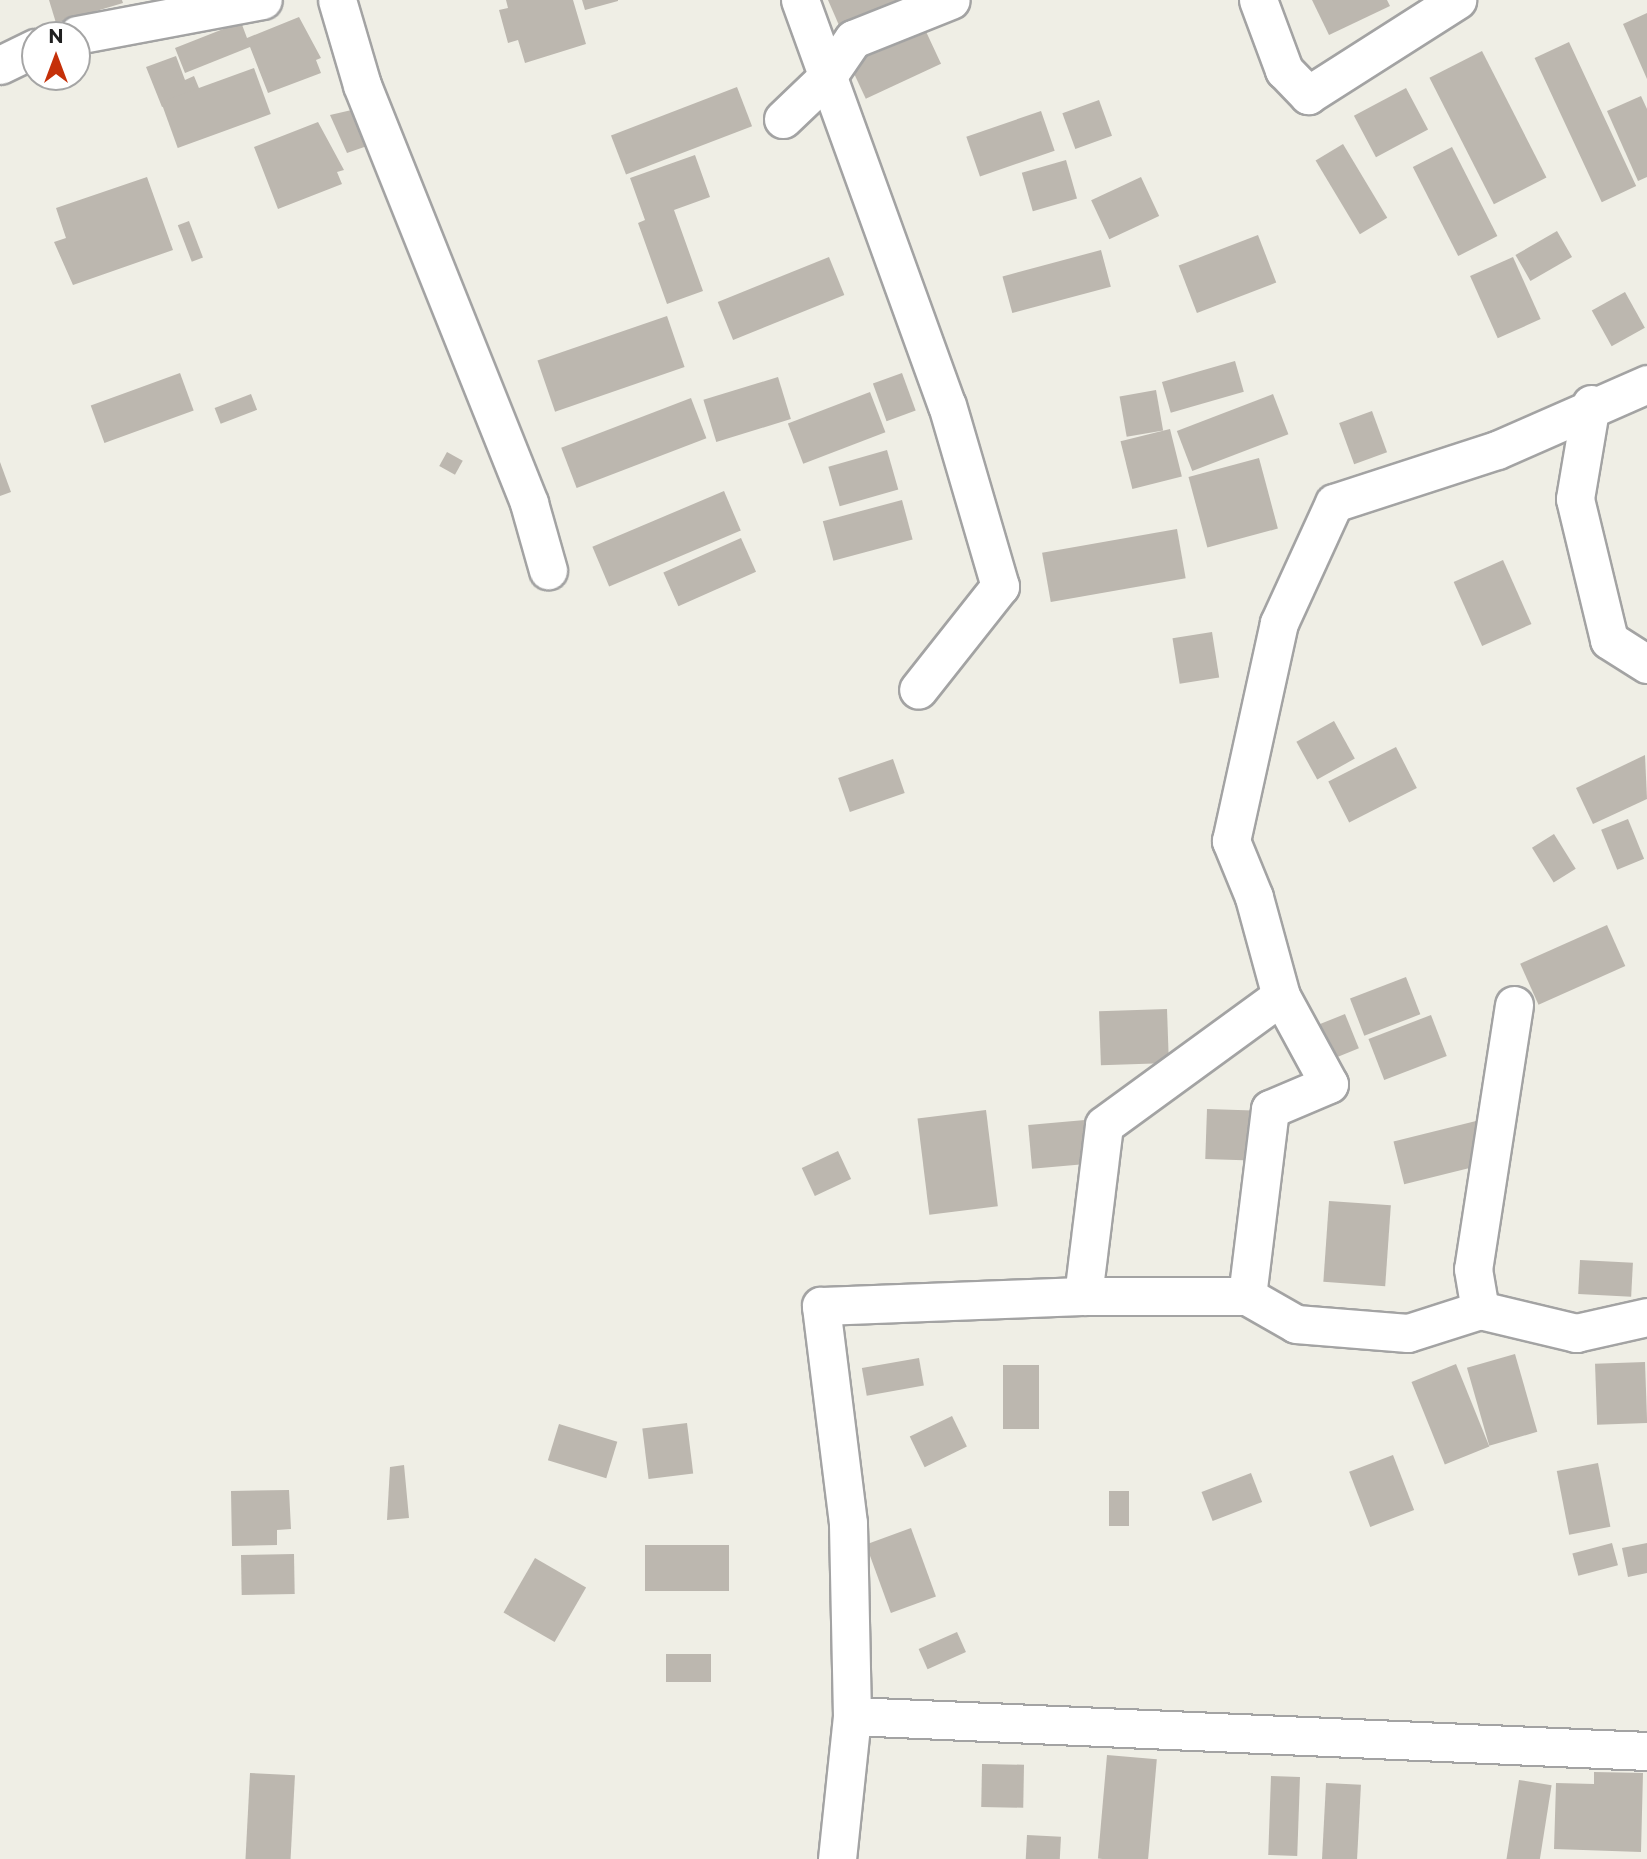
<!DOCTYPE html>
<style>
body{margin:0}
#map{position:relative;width:1647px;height:1859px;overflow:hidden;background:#efeee5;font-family:Montserrat,sans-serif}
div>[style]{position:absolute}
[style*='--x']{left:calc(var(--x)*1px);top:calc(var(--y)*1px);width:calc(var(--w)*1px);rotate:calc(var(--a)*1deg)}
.building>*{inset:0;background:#bcb7af;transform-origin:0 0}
.roads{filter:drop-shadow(2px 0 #a3a3a3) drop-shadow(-2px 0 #a3a3a3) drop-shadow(0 2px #a3a3a3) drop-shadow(0 -2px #a3a3a3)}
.minor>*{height:37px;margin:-18.5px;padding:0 18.5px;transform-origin:18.5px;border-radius:18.5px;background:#fff}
span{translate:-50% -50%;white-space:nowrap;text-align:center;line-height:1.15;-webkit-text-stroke:7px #fff;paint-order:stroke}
.north{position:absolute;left:21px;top:21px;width:70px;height:70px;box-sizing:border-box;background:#fff;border:2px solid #a5a5a5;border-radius:50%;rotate:0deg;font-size:19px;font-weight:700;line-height:28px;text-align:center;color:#1f1f1f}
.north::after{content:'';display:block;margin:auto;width:24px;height:32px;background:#c53009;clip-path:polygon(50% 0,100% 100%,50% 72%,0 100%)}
</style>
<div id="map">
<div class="building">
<div style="clip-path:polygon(49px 0,122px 0,123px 3px,56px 23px)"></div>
<div style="clip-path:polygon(506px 0,573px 0,586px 44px,525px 63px,518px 40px,508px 43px,499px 10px,508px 8px)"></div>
<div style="clip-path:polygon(582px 0,618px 0,618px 1px,585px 10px)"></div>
<div style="clip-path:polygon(828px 0,924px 0,845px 39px)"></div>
<div style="clip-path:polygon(1312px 0,1387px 0,1390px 6px,1329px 35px)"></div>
<div style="clip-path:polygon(1647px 13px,1647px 79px,1623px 24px)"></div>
<div style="clip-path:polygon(299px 17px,321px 58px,316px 60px,321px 73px,268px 93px,250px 47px,185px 73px,175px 48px,241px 22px,247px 38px)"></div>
<div style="left:922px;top:23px;width:45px;height:83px;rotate:65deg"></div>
<div style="left:1569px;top:42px;width:159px;height:38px;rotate:65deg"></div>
<div style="left:1482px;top:51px;width:142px;height:59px;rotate:63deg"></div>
<div style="clip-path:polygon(176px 56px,185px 80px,194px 76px,201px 93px,162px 107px,146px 67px)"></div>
<div style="left:254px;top:68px;width:49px;height:99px;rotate:70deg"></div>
<div style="left:737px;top:87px;width:42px;height:135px;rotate:69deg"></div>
<div style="left:1406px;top:88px;width:47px;height:59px;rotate:62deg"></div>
<div style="clip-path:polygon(1641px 96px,1647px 109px,1647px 177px,1638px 181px,1607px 111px)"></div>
<div style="left:1099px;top:100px;width:38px;height:39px;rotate:70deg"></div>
<div style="clip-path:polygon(356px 109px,370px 145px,347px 153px,330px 115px)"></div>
<div style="left:1041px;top:111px;width:42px;height:79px;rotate:71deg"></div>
<div style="clip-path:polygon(318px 122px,344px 170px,337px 172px,342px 184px,278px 209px,254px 147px)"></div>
<div style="left:1343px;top:144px;width:86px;height:32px;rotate:59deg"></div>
<div style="left:1452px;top:147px;width:100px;height:44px;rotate:63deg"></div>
<div style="clip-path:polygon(695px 155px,710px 197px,674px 210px,703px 291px,667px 304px,638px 223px,645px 220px,630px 178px)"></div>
<div style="left:1066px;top:160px;width:40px;height:46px;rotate:74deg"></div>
<div style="clip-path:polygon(147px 177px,173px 250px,73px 285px,54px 242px,66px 238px,56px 208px)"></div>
<div style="left:1141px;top:177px;width:43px;height:55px;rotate:65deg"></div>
<div style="left:189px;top:221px;width:39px;height:12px;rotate:69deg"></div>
<div style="left:1557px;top:231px;width:30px;height:48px;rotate:60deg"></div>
<div style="left:1258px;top:235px;width:51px;height:85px;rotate:69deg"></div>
<div style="left:1101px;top:250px;width:38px;height:102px;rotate:75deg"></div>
<div style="left:829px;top:257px;width:41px;height:120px;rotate:68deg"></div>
<div style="left:1513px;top:257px;width:68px;height:47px;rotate:66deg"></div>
<div style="left:1625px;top:292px;width:41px;height:38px;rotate:61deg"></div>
<div style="left:667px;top:316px;width:54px;height:137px;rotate:71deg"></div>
<div style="left:1235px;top:361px;width:32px;height:76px;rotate:74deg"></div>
<div style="left:180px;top:373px;width:40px;height:95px;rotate:70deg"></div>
<div style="left:902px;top:373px;width:40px;height:31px;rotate:70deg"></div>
<div style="left:778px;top:377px;width:44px;height:78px;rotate:73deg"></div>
<div style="left:1156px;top:390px;width:41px;height:37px;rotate:80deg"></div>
<div style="left:870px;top:392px;width:43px;height:88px;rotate:69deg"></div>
<div style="left:251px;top:394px;width:17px;height:39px;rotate:69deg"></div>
<div style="left:1273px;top:394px;width:43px;height:103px;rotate:69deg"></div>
<div style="left:691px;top:398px;width:43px;height:139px;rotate:69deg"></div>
<div style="left:1372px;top:411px;width:44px;height:35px;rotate:70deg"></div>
<div style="left:1170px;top:429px;width:49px;height:51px;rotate:76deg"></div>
<div style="left:887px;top:450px;width:41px;height:61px;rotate:74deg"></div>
<div style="left:447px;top:452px;width:18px;height:16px;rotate:29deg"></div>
<div style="left:1259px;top:458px;width:73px;height:73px;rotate:75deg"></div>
<div style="clip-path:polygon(0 462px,11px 492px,0 496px)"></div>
<div style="left:724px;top:491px;width:43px;height:143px;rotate:67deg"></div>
<div style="left:902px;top:500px;width:41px;height:82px;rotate:75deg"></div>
<div style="left:1177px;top:529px;width:50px;height:137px;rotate:80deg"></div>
<div style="left:741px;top:538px;width:37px;height:85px;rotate:66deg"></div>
<div style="left:1503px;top:560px;width:70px;height:54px;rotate:66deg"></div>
<div style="left:1212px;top:632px;width:46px;height:40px;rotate:81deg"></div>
<div style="left:1334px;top:721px;width:43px;height:43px;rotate:61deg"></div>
<div style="left:1396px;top:747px;width:46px;height:76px;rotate:63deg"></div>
<div style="clip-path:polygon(1645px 755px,1647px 799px,1593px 824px,1576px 788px)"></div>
<div style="left:893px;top:759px;width:36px;height:58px;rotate:71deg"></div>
<div style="left:1628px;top:819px;width:43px;height:29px;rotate:68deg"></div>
<div style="left:1554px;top:834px;width:41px;height:26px;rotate:58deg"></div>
<div style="left:1607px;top:925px;width:45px;height:95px;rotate:66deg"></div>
<div style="left:1406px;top:977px;width:40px;height:60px;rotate:69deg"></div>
<div style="left:1167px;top:1009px;width:54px;height:68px;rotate:88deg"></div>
<div style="left:1345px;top:1014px;width:37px;height:35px;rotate:68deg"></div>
<div style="left:1431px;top:1015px;width:44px;height:67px;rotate:69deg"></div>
<div style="left:1207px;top:1109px;width:46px;height:50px;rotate:2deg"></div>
<div style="left:986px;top:1110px;width:97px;height:69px;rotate:83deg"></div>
<div style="left:1085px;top:1120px;width:44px;height:57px;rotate:85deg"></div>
<div style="left:1476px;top:1121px;width:44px;height:85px;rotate:76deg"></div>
<div style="left:838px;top:1151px;width:31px;height:40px;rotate:65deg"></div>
<div style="left:1329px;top:1201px;width:62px;height:81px;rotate:4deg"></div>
<div style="left:1580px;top:1260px;width:53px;height:34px;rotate:3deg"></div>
<div style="left:1515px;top:1354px;width:81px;height:50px;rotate:74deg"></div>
<div style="left:919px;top:1358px;width:28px;height:58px;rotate:80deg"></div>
<div style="left:1645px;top:1362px;width:61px;height:50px;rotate:88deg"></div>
<div style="left:1456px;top:1364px;width:89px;height:48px;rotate:68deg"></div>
<div style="left:1003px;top:1365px;width:36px;height:64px"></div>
<div style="left:952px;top:1416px;width:34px;height:47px;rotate:64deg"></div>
<div style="left:687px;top:1423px;width:51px;height:45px;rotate:83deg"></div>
<div style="left:559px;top:1424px;width:61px;height:38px;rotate:17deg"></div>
<div style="left:1393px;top:1455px;width:59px;height:47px;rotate:69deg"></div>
<div style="left:1598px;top:1463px;width:65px;height:42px;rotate:79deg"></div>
<div style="clip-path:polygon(404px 1465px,409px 1518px,387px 1520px,390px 1467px)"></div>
<div style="left:1251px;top:1473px;width:31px;height:53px;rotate:69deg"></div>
<div style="clip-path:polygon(289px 1490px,291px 1529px,277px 1530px,277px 1545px,232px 1546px,231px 1491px)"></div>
<div style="left:1109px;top:1491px;width:20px;height:35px"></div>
<div style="left:911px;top:1528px;width:73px;height:48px;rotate:70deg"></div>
<div style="left:1612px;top:1543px;width:23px;height:41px;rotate:75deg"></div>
<div style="clip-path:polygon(1647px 1543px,1647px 1573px,1628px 1577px,1622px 1548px)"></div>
<div style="left:729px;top:1545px;width:46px;height:84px;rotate:90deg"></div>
<div style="left:294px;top:1554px;width:40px;height:53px;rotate:89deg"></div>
<div style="left:535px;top:1558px;width:59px;height:63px;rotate:30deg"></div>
<div style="left:957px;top:1632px;width:22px;height:42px;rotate:66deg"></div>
<div style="left:666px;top:1654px;width:45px;height:28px"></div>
<div style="left:1107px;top:1755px;width:50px;height:104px;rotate:5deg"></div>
<div style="left:982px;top:1764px;width:42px;height:43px;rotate:1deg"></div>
<div style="clip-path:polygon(1594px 1772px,1643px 1773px,1641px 1852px,1554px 1849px,1556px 1783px,1594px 1784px)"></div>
<div style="left:250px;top:1773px;width:45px;height:86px;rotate:3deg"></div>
<div style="left:1271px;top:1776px;width:29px;height:79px;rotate:2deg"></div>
<div style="left:1519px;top:1780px;width:33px;height:80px;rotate:9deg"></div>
<div style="left:1326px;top:1783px;width:35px;height:76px;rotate:3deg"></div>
<div style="left:1027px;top:1835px;width:34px;height:24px;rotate:3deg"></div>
</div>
<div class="roads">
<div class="minor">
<div style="--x:337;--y:0;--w:89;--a:73.6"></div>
<div style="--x:362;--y:85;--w:450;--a:68.2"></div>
<div style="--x:529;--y:503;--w:70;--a:74.2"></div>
<div style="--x:800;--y:0;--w:431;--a:70.1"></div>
<div style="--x:947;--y:405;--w:189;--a:73.7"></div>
<div style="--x:1000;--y:586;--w:132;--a:128.3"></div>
<div style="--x:1258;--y:0;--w:75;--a:69.6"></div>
<div style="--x:1284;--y:70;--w:35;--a:46"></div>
<div style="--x:1308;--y:95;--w:177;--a:-32.5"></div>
<div style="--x:77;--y:35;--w:189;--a:-10.7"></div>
<div style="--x:0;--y:65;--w:39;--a:-26"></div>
<div style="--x:783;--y:119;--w:61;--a:-43.7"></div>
<div style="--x:827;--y:77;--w:46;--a:-55.6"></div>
<div style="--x:853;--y:39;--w:105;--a:-21.7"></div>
<div style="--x:1591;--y:404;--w:96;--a:99.6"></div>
<div style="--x:1575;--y:499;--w:145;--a:76.4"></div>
<div style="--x:1609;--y:640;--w:45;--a:32.3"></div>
<div style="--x:1281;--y:996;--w:103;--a:-105.3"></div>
<div style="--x:1254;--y:897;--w:61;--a:-112.3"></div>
<div style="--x:1231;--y:841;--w:223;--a:-77.6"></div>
<div style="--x:1279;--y:623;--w:132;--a:-65.4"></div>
<div style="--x:1334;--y:503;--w:171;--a:-18"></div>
<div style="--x:1497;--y:450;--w:164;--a:-23.7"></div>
<div style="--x:1514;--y:1005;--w:267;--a:98.8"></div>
<div style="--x:1473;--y:1269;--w:42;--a:80.3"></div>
<div style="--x:1480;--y:1310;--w:99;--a:13.5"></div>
<div style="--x:1576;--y:1333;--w:73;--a:-12.7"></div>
<div style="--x:1083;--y:1296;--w:164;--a:0"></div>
<div style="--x:852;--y:1716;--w:796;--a:2.52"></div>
<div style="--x:837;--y:1859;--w:144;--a:-84"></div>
<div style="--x:852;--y:1716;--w:193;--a:-91.2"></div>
<div style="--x:848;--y:1523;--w:219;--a:-97.1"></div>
<div style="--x:821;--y:1306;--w:262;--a:-2.2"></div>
<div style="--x:1083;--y:1296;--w:172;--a:-83"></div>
<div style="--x:1104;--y:1125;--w:219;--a:-36.1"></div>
<div style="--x:1281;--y:996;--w:100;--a:61.4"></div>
<div style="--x:1329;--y:1084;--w:64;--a:157"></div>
<div style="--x:1270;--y:1109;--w:188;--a:97"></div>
<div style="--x:1247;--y:1296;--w:56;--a:29.7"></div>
<div style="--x:1296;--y:1324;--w:112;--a:4.6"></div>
<div style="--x:1408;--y:1333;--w:76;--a:-17.7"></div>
</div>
</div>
<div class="north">N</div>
</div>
